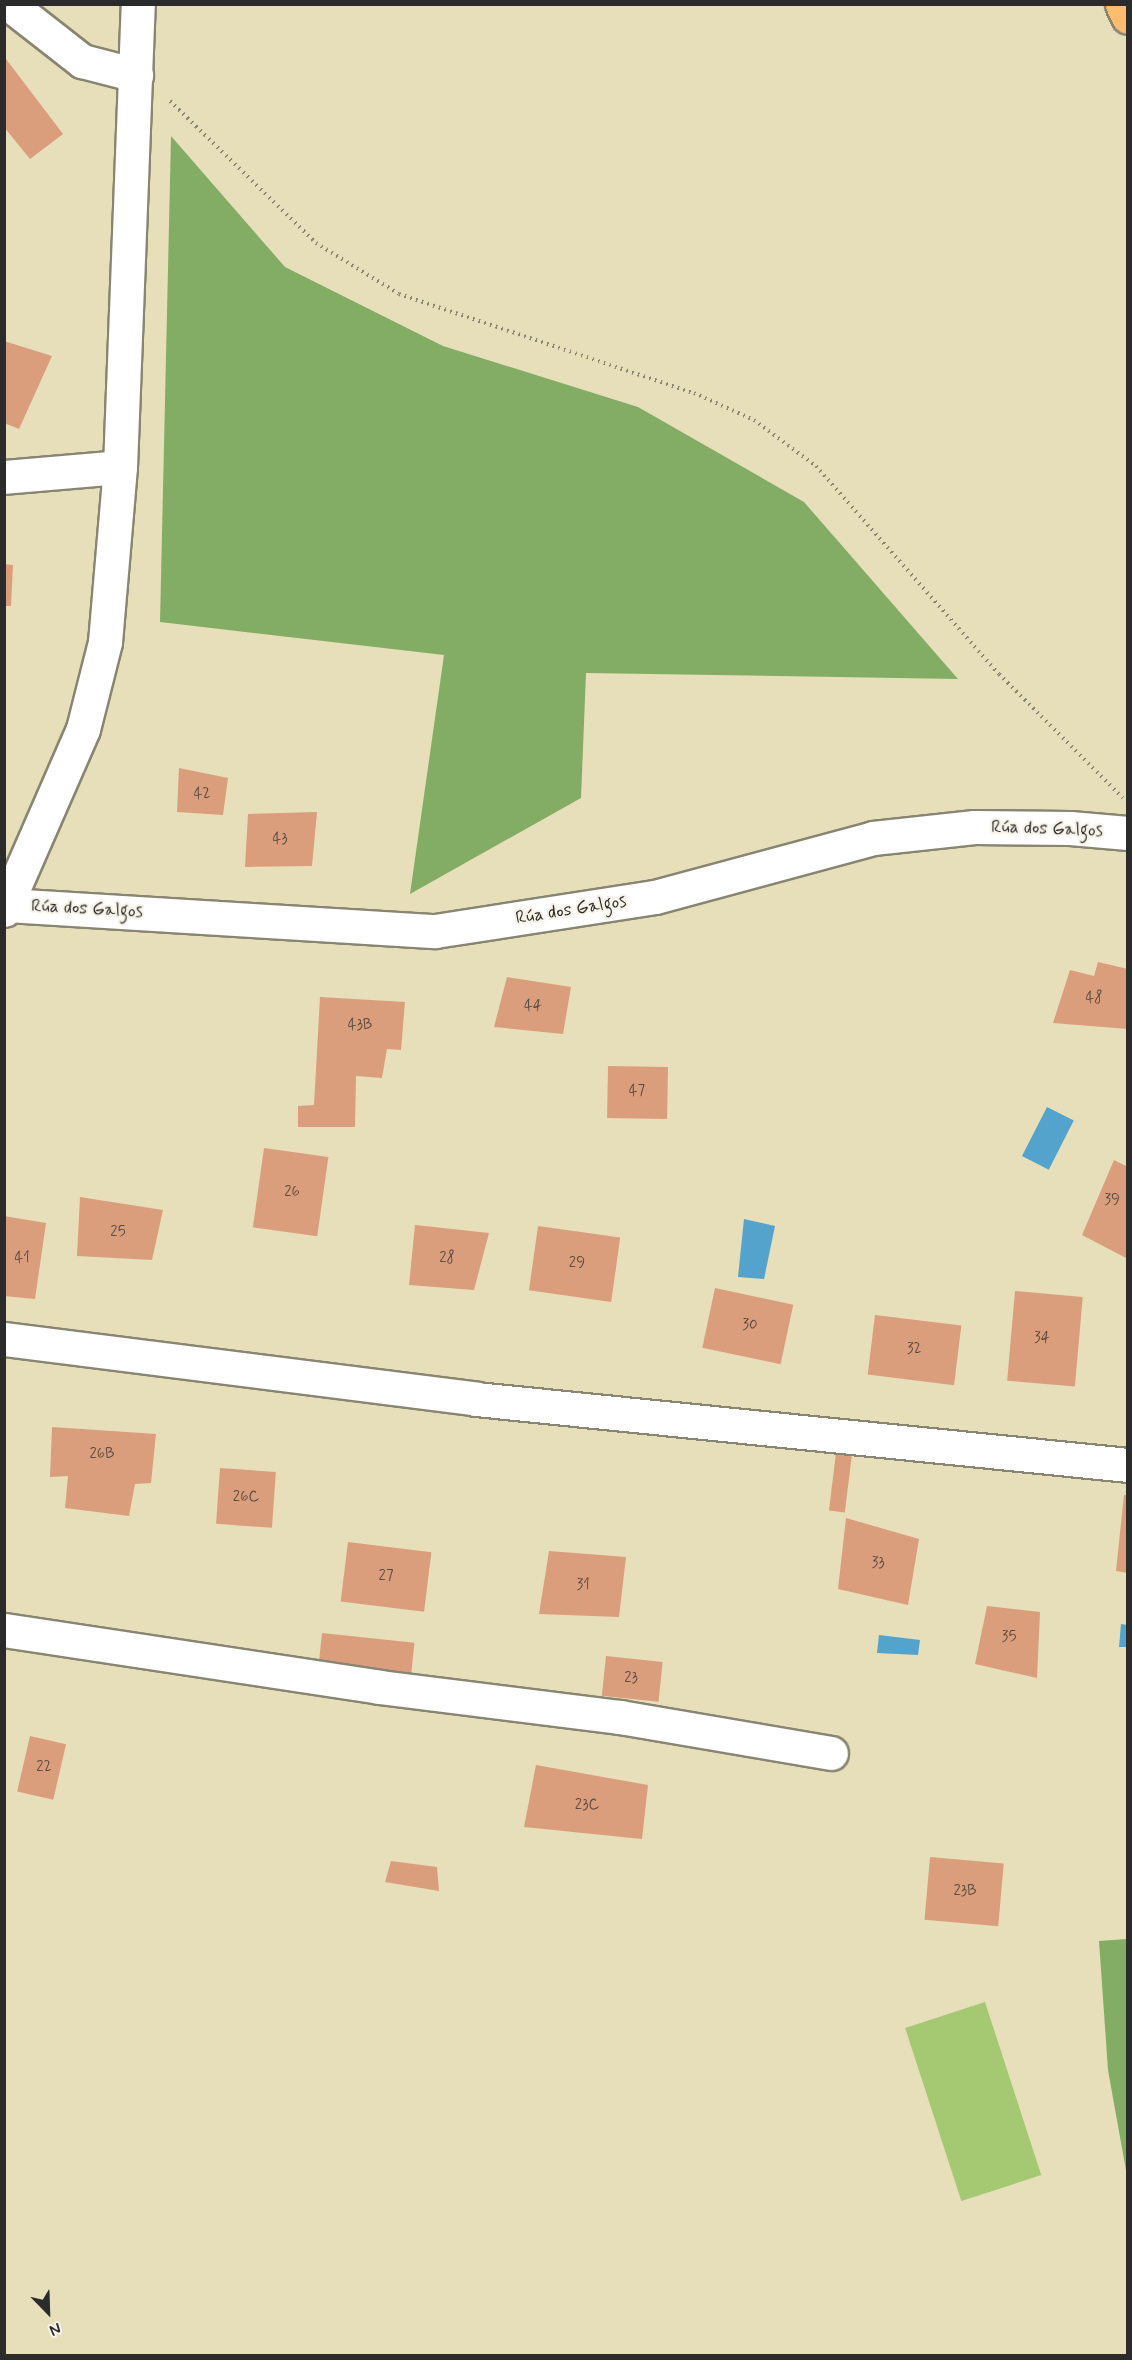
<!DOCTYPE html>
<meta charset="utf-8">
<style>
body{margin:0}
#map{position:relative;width:1132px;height:2360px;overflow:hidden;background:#e6dfba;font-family:Mynerve,sans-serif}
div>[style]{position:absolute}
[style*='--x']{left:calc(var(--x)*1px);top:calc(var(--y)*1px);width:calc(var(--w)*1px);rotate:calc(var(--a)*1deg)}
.green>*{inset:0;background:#a4c972;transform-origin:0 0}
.forest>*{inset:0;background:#83ad64}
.water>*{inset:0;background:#53a3cd;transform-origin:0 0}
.building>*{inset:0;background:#db9e7c;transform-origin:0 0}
.path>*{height:4px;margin-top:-2px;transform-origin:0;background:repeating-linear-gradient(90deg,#888572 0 1.5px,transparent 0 6px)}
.roads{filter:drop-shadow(2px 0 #888572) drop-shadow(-2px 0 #888572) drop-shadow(0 2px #888572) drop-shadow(0 -2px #888572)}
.minor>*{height:33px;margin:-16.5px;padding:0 16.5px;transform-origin:16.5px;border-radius:16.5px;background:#fff}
.tertiary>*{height:33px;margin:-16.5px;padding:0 16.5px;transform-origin:16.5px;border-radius:16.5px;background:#fff}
.trunk>*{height:33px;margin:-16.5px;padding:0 16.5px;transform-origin:16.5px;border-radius:16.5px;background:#fdbc6f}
span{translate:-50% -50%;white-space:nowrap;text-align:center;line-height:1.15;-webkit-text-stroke:4.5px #f7f3e8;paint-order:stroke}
.number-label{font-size:15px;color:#57483f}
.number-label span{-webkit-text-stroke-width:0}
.street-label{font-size:18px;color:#2b2b2b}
.frame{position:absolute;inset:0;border:6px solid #2b2b2b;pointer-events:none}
.north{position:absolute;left:18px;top:2282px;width:60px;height:60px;-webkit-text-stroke:4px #f7f3e8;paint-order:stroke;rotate:157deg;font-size:16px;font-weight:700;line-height:24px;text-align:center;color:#2b2b2b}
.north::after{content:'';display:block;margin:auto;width:21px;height:27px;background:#2b2b2b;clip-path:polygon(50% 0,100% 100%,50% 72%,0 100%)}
</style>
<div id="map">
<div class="green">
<div style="left:985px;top:2002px;width:182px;height:84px;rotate:72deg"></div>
</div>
<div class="forest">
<div style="clip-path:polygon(171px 136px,285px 267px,443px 346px,638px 407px,804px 502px,958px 679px,586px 673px,581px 798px,410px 894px,444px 655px,160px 622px)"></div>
<div style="clip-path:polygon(1127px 1939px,1128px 1939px,1127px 2176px,1108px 2070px,1099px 1941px)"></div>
</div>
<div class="water">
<div style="left:1047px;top:1107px;width:30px;height:55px;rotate:27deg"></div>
<div style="clip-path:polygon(744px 1219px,775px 1226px,764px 1279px,738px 1277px)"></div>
<div style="clip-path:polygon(1121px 1624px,1127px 1625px,1127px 1647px,1119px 1647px)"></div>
<div style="clip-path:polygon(879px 1635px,920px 1640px,918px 1655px,877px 1653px)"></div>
</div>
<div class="building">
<div style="clip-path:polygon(6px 59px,63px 134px,30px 159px,4px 127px)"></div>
<div style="clip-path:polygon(4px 341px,52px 356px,19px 429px,4px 423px)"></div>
<div style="clip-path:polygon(4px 564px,13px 565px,11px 606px,4px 606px)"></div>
<div style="clip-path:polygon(179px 768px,228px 778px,223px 815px,177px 812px)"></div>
<div style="clip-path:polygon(317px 812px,312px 866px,245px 867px,248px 814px)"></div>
<div style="clip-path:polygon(1098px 962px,1128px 969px,1128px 1029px,1053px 1023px,1070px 970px,1094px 976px)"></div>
<div style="clip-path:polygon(507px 977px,571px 987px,563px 1034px,494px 1027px)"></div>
<div style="clip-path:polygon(320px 997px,405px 1002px,401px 1050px,387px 1049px,382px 1078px,356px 1076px,355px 1127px,298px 1127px,298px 1106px,314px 1105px)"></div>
<div style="left:608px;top:1066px;width:60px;height:52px;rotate:1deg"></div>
<div style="left:264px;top:1148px;width:65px;height:80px;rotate:8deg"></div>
<div style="clip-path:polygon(1114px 1160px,1128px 1167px,1128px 1259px,1082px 1235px)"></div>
<div style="clip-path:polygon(80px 1197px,163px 1210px,152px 1260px,77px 1256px)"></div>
<div style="clip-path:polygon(4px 1216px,46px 1223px,35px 1299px,4px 1296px)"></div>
<div style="clip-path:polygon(415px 1225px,489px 1233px,474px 1290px,409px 1285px)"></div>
<div style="left:538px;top:1226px;width:83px;height:65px;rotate:8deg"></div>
<div style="left:715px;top:1288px;width:80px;height:61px;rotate:12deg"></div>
<div style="left:1015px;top:1291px;width:68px;height:90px;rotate:5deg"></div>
<div style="left:875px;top:1315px;width:87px;height:60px;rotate:7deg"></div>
<div style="clip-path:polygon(52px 1427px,156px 1434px,151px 1483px,135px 1484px,129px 1516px,65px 1508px,68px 1476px,50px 1477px)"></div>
<div style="left:836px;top:1453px;width:16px;height:58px;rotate:7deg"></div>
<div style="left:220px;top:1468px;width:56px;height:56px;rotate:4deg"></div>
<div style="clip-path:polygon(1124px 1495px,1128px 1495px,1128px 1573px,1116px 1571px)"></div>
<div style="clip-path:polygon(846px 1518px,919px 1539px,908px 1605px,838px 1589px)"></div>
<div style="left:348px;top:1542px;width:84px;height:60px;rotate:7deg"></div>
<div style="clip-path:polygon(549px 1551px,626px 1557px,619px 1617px,539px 1614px)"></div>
<div style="clip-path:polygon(987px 1606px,1040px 1612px,1037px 1678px,975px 1664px)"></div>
<div style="left:322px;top:1633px;width:93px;height:30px;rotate:6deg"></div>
<div style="left:606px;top:1656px;width:57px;height:40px;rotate:6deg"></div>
<div style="left:30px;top:1736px;width:37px;height:57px;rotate:13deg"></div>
<div style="clip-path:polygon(536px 1765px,648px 1785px,642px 1839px,524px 1827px)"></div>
<div style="left:930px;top:1857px;width:74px;height:63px;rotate:5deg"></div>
<div style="clip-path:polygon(391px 1861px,437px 1867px,439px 1891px,385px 1882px)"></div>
</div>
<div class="path">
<div style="--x:170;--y:101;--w:204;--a:44.2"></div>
<div style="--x:316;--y:243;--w:97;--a:31.6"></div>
<div style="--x:399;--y:294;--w:311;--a:18.6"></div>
<div style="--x:694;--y:393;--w:66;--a:24.2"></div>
<div style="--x:754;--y:420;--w:77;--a:36.6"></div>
<div style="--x:816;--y:466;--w:277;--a:48.7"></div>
<div style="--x:999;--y:674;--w:175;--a:45"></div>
</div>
<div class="roads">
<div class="minor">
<div style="--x:9;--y:4;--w:93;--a:38"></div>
<div style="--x:82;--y:61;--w:56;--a:14.5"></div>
<div style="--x:4;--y:477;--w:116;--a:-4.9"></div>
<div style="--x:7;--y:905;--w:429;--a:3.5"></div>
<div style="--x:435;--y:931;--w:223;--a:-8.8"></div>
<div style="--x:655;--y:897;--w:226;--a:-15.1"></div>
<div style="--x:873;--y:838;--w:102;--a:-6.2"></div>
<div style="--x:974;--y:827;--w:96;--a:0.6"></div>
<div style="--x:1070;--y:828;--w:58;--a:4.9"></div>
<div style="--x:4;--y:1339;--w:476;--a:7.2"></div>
<div style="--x:476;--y:1399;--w:655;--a:5.78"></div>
<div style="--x:4;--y:1630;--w:379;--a:8.6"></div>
<div style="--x:379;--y:1687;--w:243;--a:7.1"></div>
<div style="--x:620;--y:1717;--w:214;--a:9.7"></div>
</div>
<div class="tertiary">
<div style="--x:4;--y:910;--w:197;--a:-66.4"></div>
<div style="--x:83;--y:729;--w:90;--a:-75.8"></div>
<div style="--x:105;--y:642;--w:176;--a:-85.1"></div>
<div style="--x:120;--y:467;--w:463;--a:-87.8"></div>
</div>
<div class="trunk">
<div style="--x:1122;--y:4;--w:14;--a:65"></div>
</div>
</div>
<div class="number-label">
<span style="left:202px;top:795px">42</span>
<span style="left:280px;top:840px">43</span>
<span style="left:1094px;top:999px">48</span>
<span style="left:533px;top:1007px">44</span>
<span style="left:360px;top:1026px">43B</span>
<span style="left:637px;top:1092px">47</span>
<span style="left:292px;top:1193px">26</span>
<span style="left:1112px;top:1201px">39</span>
<span style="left:118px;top:1233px">25</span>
<span style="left:22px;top:1259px">41</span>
<span style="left:447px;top:1259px">28</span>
<span style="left:577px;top:1264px">29</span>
<span style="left:750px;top:1326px">30</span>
<span style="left:1042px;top:1339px">34</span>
<span style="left:914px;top:1350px">32</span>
<span style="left:102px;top:1455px">26B</span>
<span style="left:246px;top:1498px">26C</span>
<span style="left:878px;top:1564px">33</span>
<span style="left:386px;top:1577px">27</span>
<span style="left:583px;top:1586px">31</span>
<span style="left:1009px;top:1638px">35</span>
<span style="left:631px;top:1679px">23</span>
<span style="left:44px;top:1768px">22</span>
<span style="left:587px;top:1806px">23C</span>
<span style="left:965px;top:1892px">23B</span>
</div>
<div class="street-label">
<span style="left:1047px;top:829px;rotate:2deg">Rúa dos Galgos</span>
<span style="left:87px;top:909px;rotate:3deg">Rúa dos Galgos</span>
<span style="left:571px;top:910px;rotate:-9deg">Rúa dos Galgos</span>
</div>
<div class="frame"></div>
<div class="north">N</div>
</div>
